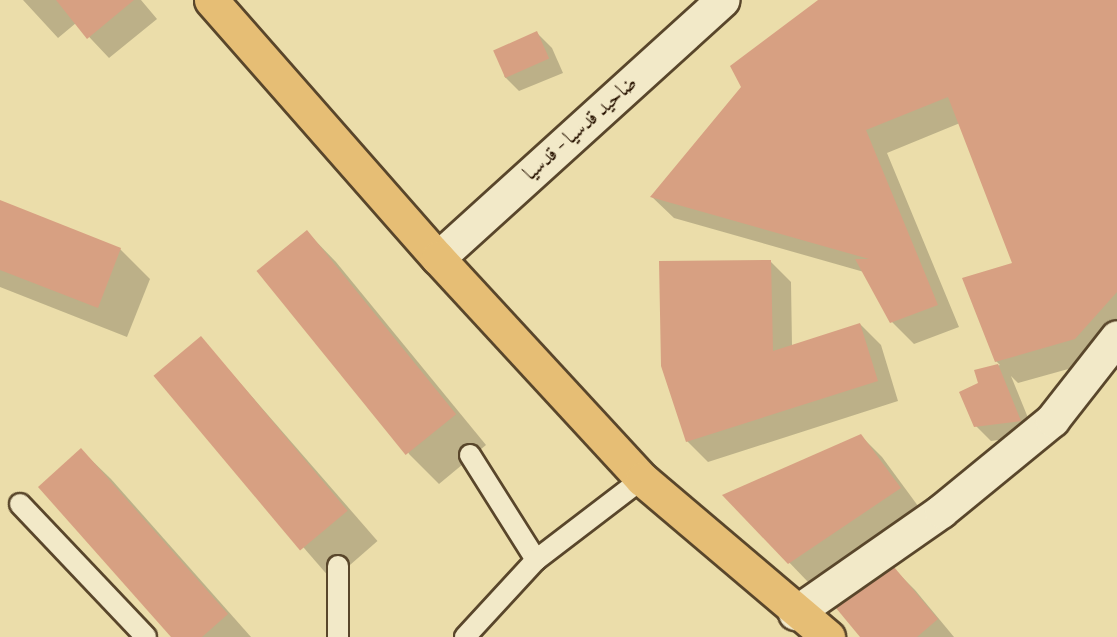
<!DOCTYPE html>
<meta charset="utf-8">
<style>
body{margin:0}
#map{position:relative;width:1117px;height:637px;overflow:hidden;background:#ebddaa;font-family:Vollkorn,Amiri,serif}
div>[style]{position:absolute}
[style*='--x']{left:calc(var(--x)*1px);top:calc(var(--y)*1px);width:calc(var(--w)*1px);rotate:calc(var(--a)*1deg)}
.shadow>*{inset:0;background:#0003;transform-origin:0 0}
.building>*{inset:0;background:#d7a082;transform-origin:0 0}
.roads{filter:drop-shadow(2px 0 #59462b) drop-shadow(-2px 0 #59462b) drop-shadow(0 2px #59462b) drop-shadow(0 -2px #59462b)}
.lane>*{height:20px;margin:-10px;padding:0 10px;transform-origin:10px;border-radius:10px;background:#f2e9c8}
.street>*{height:33px;margin:-16.5px;padding:0 16.5px;transform-origin:16.5px;border-radius:16.5px;background:#f2e9c8}
.secondary>*{height:33px;margin:-16.5px;padding:0 16.5px;transform-origin:16.5px;border-radius:16.5px;background:#f2e9c8}
.primary>*{height:33px;margin:-16.5px;padding:0 16.5px;transform-origin:16.5px;border-radius:16.5px;background:#e6be75}
span{translate:-50% -50%;white-space:nowrap;text-align:center;line-height:1.15;-webkit-text-stroke:4.5px #f2e9c8;paint-order:stroke}
.street-label{font-size:21px;color:#281301}
</style>
<div id="map">
<div class="shadow">
<div style="clip-path:polygon(23px 0,141px 0,157px 19px,109px 58px,76px 23px,58px 38px)"></div>
<div style="clip-path:polygon(820px 0,1117px 0,1117px 338px,1097px 361px,1018px 383px,1011px 376px,1035px 435px,991px 441px,976px 426px,980px 384px,976px 371px,1000px 365px,996px 361px,1014px 264px,960px 123px,887px 153px,959px 327px,914px 344px,892px 322px,864px 272px,674px 218px,652px 197px)"></div>
<div style="clip-path:polygon(537px 33px,552px 48px,563px 73px,519px 91px,504px 76px)"></div>
<div style="clip-path:polygon(0 202px,120px 249px,150px 279px,127px 337px,0 287px)"></div>
<div style="clip-path:polygon(307px 232px,336px 262px,486px 445px,439px 484px,409px 454px)"></div>
<div style="clip-path:polygon(770px 261px,791px 282px,792px 346px,860px 324px,881px 345px,898px 401px,708px 462px,687px 441px)"></div>
<div style="left:201px;top:338px;width:269px;height:60px;rotate:49deg"></div>
<div style="clip-path:polygon(861px 436px,882px 457px,921px 510px,810px 584px,724px 495px)"></div>
<div style="clip-path:polygon(81px 450px,111px 479px,251px 637px,173px 637px)"></div>
<div style="clip-path:polygon(894px 569px,915px 590px,954px 637px,862px 637px)"></div>
</div>
<div class="building">
<div style="clip-path:polygon(56px 0,134px 0,87px 39px)"></div>
<div style="clip-path:polygon(818px 0,1117px 0,1117px 292px,1075px 339px,995px 362px,962px 278px,1012px 263px,948px 97px,866px 130px,938px 305px,890px 323px,855px 259px,869px 259px,650px 197px,741px 87px,730px 66px)"></div>
<div style="left:537px;top:31px;width:30px;height:48px;rotate:66deg"></div>
<div style="clip-path:polygon(0 200px,121px 248px,98px 308px,0 270px)"></div>
<div style="left:307px;top:230px;width:237px;height:65px;rotate:51deg"></div>
<div style="clip-path:polygon(771px 260px,773px 351px,860px 323px,878px 381px,686px 442px,661px 366px,659px 261px)"></div>
<div style="left:201px;top:336px;width:228px;height:62px;rotate:50deg"></div>
<div style="clip-path:polygon(998px 364px,1021px 421px,974px 427px,959px 392px,978px 383px,974px 370px)"></div>
<div style="clip-path:polygon(861px 434px,901px 488px,788px 564px,722px 495px)"></div>
<div style="clip-path:polygon(81px 448px,228px 614px,202px 637px,171px 637px,38px 487px)"></div>
<div style="clip-path:polygon(894px 567px,938px 619px,917px 637px,860px 637px,836px 608px)"></div>
</div>
<div class="roads">
<div class="lane">
<div style="--x:470;--y:455;--w:124;--a:57.8"></div>
<div style="--x:20;--y:504;--w:183;--a:46.5"></div>
<div style="--x:338;--y:566;--w:71;--a:90"></div>
<div style="--x:465;--y:637;--w:105;--a:-47.3"></div>
<div style="--x:536;--y:560;--w:133;--a:-37.4"></div>
</div>
<div class="street">
<div style="--x:795;--y:613;--w:178;--a:-34.9"></div>
<div style="--x:941;--y:511;--w:144;--a:-39.3"></div>
<div style="--x:1052;--y:420;--w:105;--a:-51.9"></div>
</div>
<div class="secondary">
<div style="--x:438;--y:258;--w:384;--a:-42.2"></div>
</div>
<div class="primary">
<div style="--x:211;--y:0;--w:344;--a:48.7"></div>
<div style="--x:438;--y:258;--w:301;--a:47.3"></div>
<div style="--x:642;--y:479;--w:244;--a:40.3"></div>
</div>
</div>
<div class="street-label">
<span style="left:581px;top:129px;rotate:-42deg">ضاحيد قدسيا - قدسيا</span>
</div>
</div>
